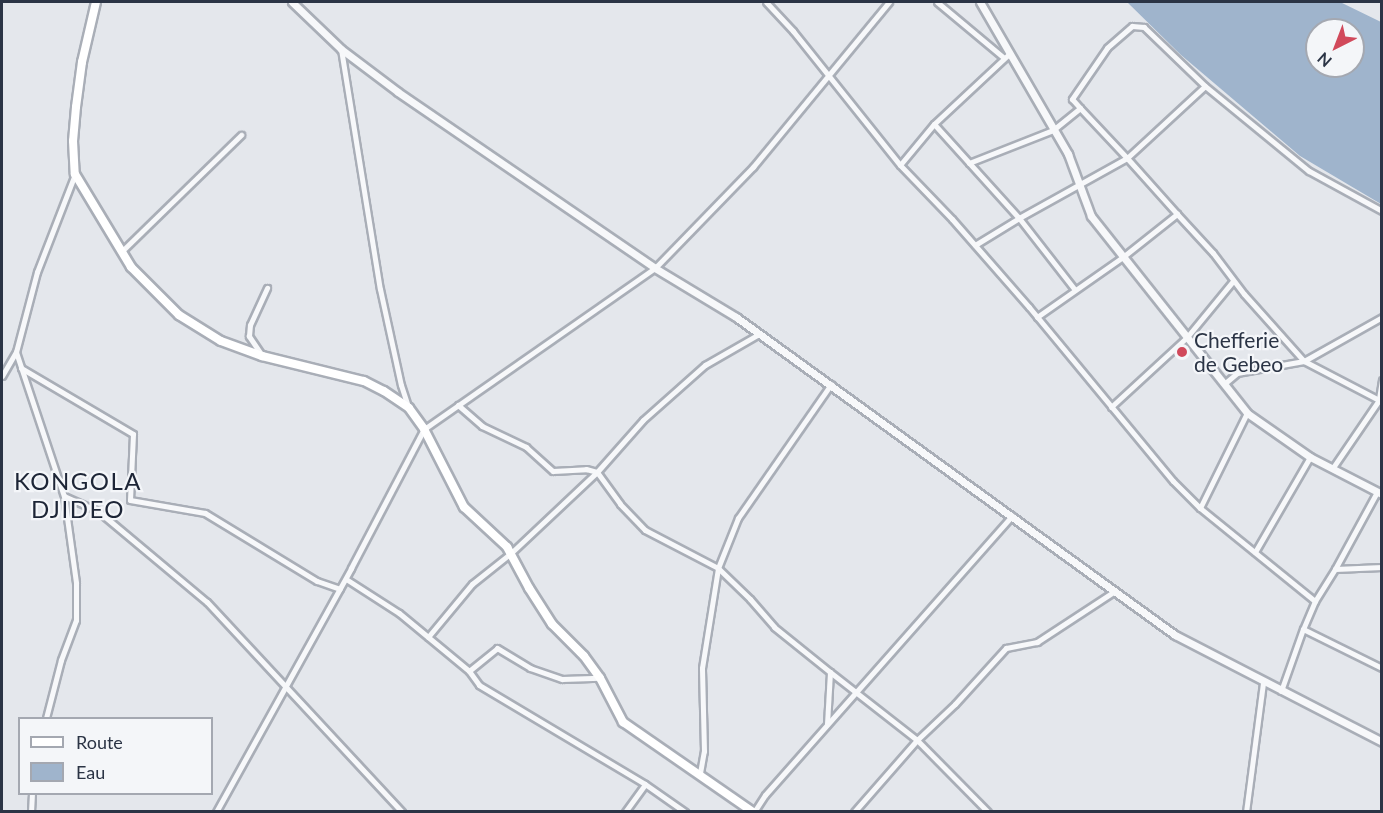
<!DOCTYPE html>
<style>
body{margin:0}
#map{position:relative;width:1383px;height:813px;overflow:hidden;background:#e4e7ec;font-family:Lato,sans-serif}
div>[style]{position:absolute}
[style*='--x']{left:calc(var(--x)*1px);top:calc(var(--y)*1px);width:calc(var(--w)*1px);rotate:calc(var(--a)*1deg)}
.water>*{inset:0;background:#9fb4cc}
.roads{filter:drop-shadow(2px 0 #a9aeb7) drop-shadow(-2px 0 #a9aeb7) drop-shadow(0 2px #a9aeb7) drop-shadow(0 -2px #a9aeb7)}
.minor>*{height:5px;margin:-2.5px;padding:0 2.5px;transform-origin:2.5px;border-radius:2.5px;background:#f7f8fa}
.tertiary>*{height:7px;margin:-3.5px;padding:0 3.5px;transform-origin:3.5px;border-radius:3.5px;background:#f7f8fa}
.secondary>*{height:8px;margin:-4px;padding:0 4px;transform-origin:4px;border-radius:4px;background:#fff}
.dots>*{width:16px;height:16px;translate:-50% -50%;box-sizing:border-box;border:3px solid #f4f6f9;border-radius:50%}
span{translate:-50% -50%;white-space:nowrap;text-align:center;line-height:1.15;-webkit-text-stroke:4.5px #f4f6f9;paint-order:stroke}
.poi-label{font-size:21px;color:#2b3445}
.left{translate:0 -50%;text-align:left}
.quarter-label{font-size:24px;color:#1d2536;letter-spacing:1.5px}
.frame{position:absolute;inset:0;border:3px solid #2b3445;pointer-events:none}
.legend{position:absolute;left:18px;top:717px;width:195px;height:78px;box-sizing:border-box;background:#f4f6f9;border:2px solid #a4a8b1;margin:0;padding:8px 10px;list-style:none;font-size:18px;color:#2b3445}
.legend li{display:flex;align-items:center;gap:12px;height:30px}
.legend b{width:30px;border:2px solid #a4a8b1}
.north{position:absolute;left:1305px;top:18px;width:60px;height:60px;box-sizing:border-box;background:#f4f6f9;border:2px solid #a4a8b1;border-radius:50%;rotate:222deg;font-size:16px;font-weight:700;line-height:24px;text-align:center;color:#2b3445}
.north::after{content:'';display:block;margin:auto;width:21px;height:27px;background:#d1495b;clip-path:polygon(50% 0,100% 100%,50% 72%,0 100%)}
</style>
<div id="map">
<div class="water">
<div style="clip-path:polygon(evenodd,1127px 2px,1340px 2px,1381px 22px,1381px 204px,1300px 156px,1181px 55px,1127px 2px,1317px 30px,1353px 30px,1353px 66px,1317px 66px,1317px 30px)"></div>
</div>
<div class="roads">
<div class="minor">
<div style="--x:766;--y:2;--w:40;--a:47"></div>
<div style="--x:793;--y:31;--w:171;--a:51.4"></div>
<div style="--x:900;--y:165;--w:75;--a:46.1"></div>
<div style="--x:952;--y:219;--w:117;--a:48.8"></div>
<div style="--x:1029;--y:307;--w:226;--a:50.4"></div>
<div style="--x:1173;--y:481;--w:38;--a:45"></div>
<div style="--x:1200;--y:508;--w:148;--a:39"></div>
<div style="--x:937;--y:2;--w:86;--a:39.8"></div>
<div style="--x:341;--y:49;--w:243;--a:80.8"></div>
<div style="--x:380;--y:289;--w:98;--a:77.7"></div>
<div style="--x:401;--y:385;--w:23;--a:72"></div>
<div style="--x:1009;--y:54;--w:103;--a:137"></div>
<div style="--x:934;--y:124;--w:127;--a:47.9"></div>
<div style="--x:1019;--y:218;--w:124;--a:-29.1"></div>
<div style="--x:1127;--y:158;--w:106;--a:-42.7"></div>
<div style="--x:1205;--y:86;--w:85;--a:-136"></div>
<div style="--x:1144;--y:27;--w:12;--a:-175"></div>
<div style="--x:1132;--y:26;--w:33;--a:139"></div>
<div style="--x:1107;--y:48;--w:62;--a:124.5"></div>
<div style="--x:1072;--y:99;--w:12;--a:48"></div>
<div style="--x:1080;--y:108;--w:69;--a:46.8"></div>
<div style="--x:1127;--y:158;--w:75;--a:48.2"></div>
<div style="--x:1205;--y:86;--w:134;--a:39.3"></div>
<div style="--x:1309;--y:171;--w:83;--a:28.7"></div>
<div style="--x:969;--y:163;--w:90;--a:-21.4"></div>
<div style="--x:1053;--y:130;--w:35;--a:-39"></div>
<div style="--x:900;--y:165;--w:53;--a:-50.3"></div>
<div style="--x:975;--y:245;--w:52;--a:-31.5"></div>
<div style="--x:1019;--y:218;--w:91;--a:52.1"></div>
<div style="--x:121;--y:252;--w:168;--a:-44.3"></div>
<div style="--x:1037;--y:317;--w:106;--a:-35"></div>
<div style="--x:1124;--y:256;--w:68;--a:-38.4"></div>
<div style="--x:1177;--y:214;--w:53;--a:47.3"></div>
<div style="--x:1213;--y:253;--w:51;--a:52.9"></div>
<div style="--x:1244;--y:294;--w:90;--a:48.2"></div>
<div style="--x:1304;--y:361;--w:85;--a:27.5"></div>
<div style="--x:1379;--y:400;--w:83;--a:124.3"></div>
<div style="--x:16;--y:352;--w:152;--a:71.6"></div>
<div style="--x:64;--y:496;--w:88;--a:82.1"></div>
<div style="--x:76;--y:583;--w:37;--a:90"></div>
<div style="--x:76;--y:620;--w:43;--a:110.6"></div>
<div style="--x:61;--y:660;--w:60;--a:104.5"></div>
<div style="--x:261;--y:354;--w:22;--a:-124"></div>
<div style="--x:249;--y:336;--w:11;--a:-85"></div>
<div style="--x:250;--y:325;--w:41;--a:-65.3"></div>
<div style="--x:21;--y:368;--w:130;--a:30.5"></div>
<div style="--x:133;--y:434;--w:66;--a:92.6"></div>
<div style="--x:130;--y:500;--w:76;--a:9.8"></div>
<div style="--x:205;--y:513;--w:131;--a:31.3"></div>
<div style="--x:317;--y:581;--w:24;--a:19"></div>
<div style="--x:2;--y:376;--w:28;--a:-60"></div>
<div style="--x:16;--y:352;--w:83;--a:-75.3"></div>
<div style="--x:37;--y:272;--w:105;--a:-68.8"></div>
<div style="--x:1382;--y:380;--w:20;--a:99"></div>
<div style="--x:1379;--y:400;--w:3;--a:18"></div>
<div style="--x:1224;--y:384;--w:17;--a:-40"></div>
<div style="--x:1237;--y:373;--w:68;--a:-10.2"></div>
<div style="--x:1304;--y:361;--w:90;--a:-29.4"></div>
<div style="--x:458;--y:405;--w:32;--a:41"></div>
<div style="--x:482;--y:426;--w:49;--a:25.5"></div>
<div style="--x:526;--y:447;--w:36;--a:42"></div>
<div style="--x:553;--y:471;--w:33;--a:-3"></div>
<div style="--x:586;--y:469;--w:11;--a:15"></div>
<div style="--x:597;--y:472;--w:39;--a:54"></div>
<div style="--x:620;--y:504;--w:36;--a:46"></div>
<div style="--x:645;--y:530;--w:82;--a:27.5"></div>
<div style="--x:718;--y:568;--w:45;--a:44.1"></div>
<div style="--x:750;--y:599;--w:37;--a:49"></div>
<div style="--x:774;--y:627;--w:72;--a:38.8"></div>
<div style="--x:830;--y:672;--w:52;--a:93.3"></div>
<div style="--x:1111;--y:407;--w:103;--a:-42.6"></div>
<div style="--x:1187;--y:337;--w:72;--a:-50.6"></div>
<div style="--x:64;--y:496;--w:37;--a:24"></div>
<div style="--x:98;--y:511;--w:142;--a:39.9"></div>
<div style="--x:207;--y:602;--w:287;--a:47.1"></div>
<div style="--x:1200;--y:508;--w:106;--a:-63.7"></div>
<div style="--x:1255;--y:552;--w:110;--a:-59.9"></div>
<div style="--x:1382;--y:567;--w:47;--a:177.6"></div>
<div style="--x:1335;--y:569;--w:38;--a:122"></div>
<div style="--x:1315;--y:601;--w:30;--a:113"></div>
<div style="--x:1303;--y:629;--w:88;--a:26.3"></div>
<div style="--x:1335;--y:569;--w:88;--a:-61.4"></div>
<div style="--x:346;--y:579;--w:63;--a:32.7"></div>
<div style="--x:399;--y:613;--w:91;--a:39.6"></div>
<div style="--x:469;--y:671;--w:17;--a:54"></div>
<div style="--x:479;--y:685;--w:193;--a:30.8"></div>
<div style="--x:645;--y:784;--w:49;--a:35"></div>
<div style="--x:428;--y:637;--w:69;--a:-50.3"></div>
<div style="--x:472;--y:584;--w:50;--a:-38.5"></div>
<div style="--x:511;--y:553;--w:118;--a:-43.3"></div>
<div style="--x:597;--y:472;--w:69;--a:-48.5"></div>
<div style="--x:643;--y:420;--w:83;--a:-41.6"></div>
<div style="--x:705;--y:365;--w:62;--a:-29.9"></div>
<div style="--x:469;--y:671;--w:36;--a:-39"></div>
<div style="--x:497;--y:648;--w:39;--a:31"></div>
<div style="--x:530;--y:668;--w:34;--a:19"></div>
<div style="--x:562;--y:679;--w:38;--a:-2"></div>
<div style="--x:830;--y:672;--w:110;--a:38"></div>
<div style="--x:917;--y:740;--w:101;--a:45.4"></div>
<div style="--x:1281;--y:691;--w:66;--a:-70.5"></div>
<div style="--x:700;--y:773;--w:22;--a:-80"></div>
<div style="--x:704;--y:751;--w:83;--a:-91.4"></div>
<div style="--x:702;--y:668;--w:101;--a:-80.9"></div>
<div style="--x:718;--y:568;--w:54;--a:-68.2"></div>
<div style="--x:738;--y:518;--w:163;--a:-55.2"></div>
<div style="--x:31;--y:812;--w:18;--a:-87"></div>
<div style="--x:216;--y:812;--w:279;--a:-61"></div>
<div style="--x:351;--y:568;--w:157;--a:-62.3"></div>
<div style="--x:424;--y:429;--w:282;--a:-34.9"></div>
<div style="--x:655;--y:268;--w:141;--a:-45.9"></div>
<div style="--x:753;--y:167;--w:214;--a:-50.5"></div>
<div style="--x:625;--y:812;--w:34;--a:-54"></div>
<div style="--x:754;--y:812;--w:20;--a:-57"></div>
<div style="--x:765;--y:795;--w:373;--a:-48.5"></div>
<div style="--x:854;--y:812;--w:96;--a:-48.8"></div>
<div style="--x:917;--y:740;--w:52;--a:-43.5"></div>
<div style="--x:955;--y:704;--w:76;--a:-47.7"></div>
<div style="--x:1006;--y:648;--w:32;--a:-11"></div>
<div style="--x:1037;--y:642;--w:93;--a:-33.2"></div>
<div style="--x:1246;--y:812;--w:131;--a:-82.5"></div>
</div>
<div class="tertiary">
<div style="--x:292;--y:2;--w:68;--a:43.8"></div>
<div style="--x:341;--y:49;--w:71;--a:37"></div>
<div style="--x:398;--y:92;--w:311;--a:34.4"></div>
<div style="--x:655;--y:268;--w:95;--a:31.2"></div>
<div style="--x:736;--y:317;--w:542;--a:35.92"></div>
<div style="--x:1175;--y:635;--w:233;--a:27.3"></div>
<div style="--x:980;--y:2;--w:176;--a:59.9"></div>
<div style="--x:1068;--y:154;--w:66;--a:69.6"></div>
<div style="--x:1091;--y:216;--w:251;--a:51.6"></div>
<div style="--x:1247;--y:413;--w:77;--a:34.9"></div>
<div style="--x:1310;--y:457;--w:81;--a:27.2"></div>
</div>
<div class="secondary">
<div style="--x:96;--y:2;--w:62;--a:103.1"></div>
<div style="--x:82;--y:62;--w:45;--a:97.6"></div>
<div style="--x:76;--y:107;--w:34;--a:95"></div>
<div style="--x:73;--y:141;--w:33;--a:87"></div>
<div style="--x:75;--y:174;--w:109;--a:58.9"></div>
<div style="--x:131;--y:267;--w:68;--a:45"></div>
<div style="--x:179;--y:315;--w:49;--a:31.8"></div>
<div style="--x:221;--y:341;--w:44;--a:20.1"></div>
<div style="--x:262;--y:356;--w:105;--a:13.8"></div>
<div style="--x:364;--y:381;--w:22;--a:27"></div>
<div style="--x:384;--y:391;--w:30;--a:34"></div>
<div style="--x:409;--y:408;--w:26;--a:54"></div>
<div style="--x:424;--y:429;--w:88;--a:62.9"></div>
<div style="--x:464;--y:507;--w:59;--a:42.9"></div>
<div style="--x:507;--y:547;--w:47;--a:61.8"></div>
<div style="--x:529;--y:588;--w:43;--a:57.4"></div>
<div style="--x:552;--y:624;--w:45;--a:45"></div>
<div style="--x:584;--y:656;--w:27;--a:54"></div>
<div style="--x:600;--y:678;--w:50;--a:62.4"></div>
<div style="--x:623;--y:722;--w:158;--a:34.7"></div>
</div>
</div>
<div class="dots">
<div style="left:1182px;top:352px;background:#d1495b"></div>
</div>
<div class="poi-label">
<span class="left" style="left:1194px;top:352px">Chefferie<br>de Gebeo</span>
</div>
<div class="quarter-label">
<span style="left:78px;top:495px">KONGOLA<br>DJIDEO</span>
</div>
<div class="frame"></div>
<ul class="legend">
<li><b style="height:8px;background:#fff"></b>Route</li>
<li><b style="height:16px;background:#9fb4cc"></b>Eau</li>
</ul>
<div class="north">N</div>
</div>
